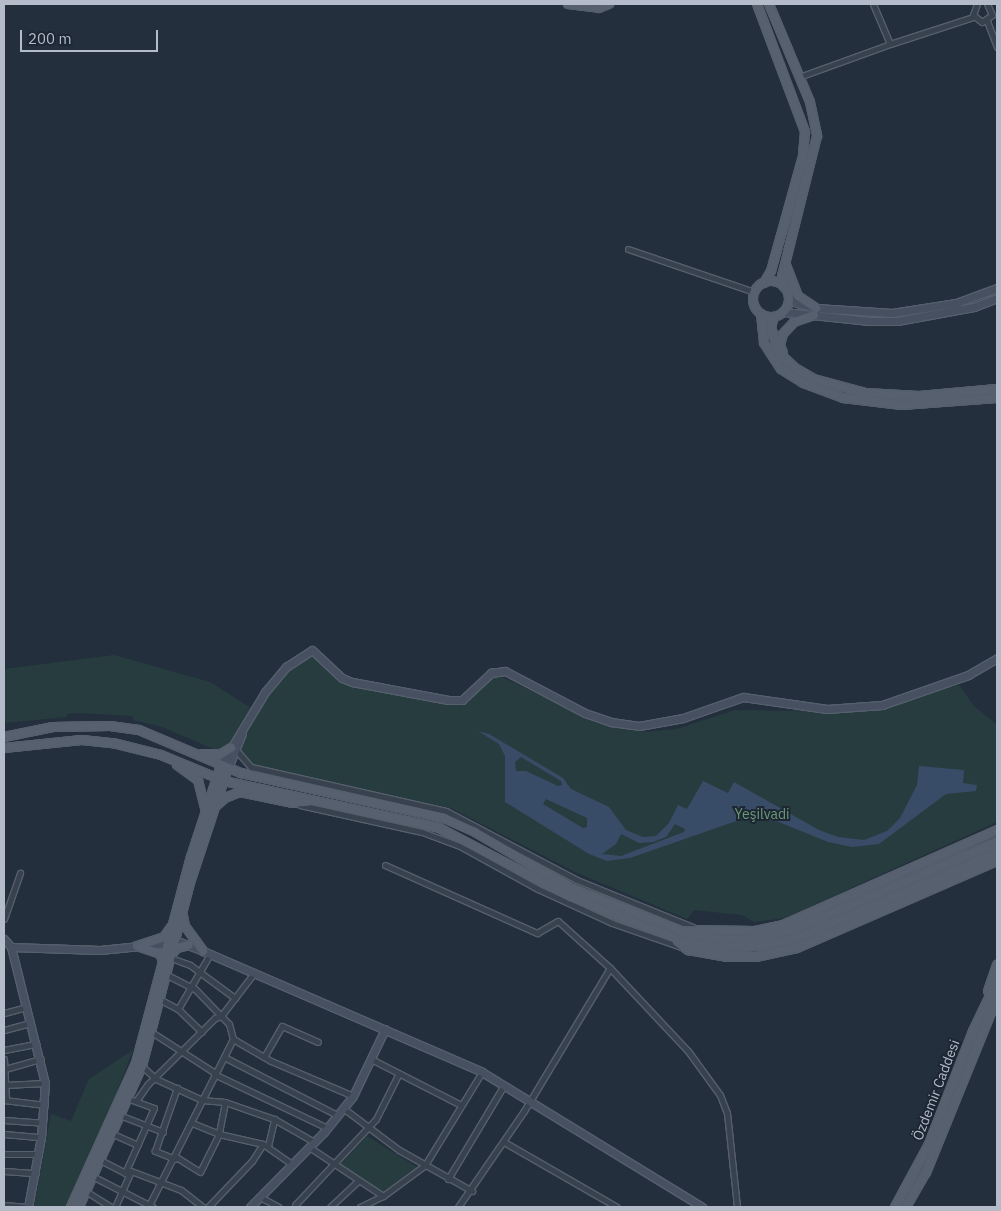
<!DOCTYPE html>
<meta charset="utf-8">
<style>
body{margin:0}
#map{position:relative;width:1001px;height:1211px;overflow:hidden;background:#242f3e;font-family:"IBM Plex Sans",sans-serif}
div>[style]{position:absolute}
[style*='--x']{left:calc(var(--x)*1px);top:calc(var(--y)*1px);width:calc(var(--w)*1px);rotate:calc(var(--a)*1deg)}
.green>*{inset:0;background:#263c3f}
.water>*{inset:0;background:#394c67}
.roads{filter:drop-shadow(1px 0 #565f6c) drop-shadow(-1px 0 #565f6c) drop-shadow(0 1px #565f6c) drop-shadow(0 -1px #565f6c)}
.street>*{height:5px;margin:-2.5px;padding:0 2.5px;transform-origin:2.5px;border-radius:2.5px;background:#38414e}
.secondary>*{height:7px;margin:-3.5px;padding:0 3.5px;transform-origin:3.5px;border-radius:3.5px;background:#465061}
.primary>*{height:8px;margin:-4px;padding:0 4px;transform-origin:4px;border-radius:4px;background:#56606e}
.primary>.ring{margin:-4px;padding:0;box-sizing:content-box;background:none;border:8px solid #56606e;border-radius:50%}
span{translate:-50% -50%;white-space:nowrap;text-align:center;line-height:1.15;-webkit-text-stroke:4px #1d2633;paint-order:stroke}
.park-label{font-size:14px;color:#6b9a76}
.street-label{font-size:14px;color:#b4bcc9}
.frame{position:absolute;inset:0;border:5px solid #b4bcc9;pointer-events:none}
.scale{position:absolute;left:20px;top:30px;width:138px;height:22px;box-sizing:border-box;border:2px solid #b4bcc9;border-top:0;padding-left:6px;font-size:15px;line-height:18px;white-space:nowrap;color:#b4bcc9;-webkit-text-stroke:4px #1d2633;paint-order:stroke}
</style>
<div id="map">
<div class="green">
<div style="clip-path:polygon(309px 654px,342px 682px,463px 706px,496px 674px,597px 723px,644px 732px,677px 729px,735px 710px,782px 711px,893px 704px,959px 685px,974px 706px,997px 725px,997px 822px,785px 918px,754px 922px,742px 915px,694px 910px,687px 919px,575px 872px,451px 808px,251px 765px,162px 727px,133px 720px,133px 716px,79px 713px,67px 714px,67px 717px,4px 723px,4px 669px,114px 655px,210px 682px,256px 711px,282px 676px)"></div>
<div style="clip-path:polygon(133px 1050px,94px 1151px,67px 1207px,34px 1207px,51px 1114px,71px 1121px,89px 1079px)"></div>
<div style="clip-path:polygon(367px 1136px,417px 1167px,383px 1192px,340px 1165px)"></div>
</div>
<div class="water">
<div style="clip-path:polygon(evenodd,478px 731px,489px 734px,563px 778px,571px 789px,609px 807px,626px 830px,643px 837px,656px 836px,669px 823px,678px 805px,687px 809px,703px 781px,728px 793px,734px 782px,819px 830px,838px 837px,864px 840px,887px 831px,900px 818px,917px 785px,919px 766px,964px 770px,963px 783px,977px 785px,976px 791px,946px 794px,879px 844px,852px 847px,828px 842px,776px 821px,745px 818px,630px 858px,607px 861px,589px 854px,505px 802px,505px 756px,499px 744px,478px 731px,521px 757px,561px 781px,562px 785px,558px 786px,526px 771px,516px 771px,515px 762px,521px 757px,478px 731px,546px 799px,587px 818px,587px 827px,583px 828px,543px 804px,546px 799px,478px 731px,675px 824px,685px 829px,684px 832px,621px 856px,602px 854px,616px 844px,621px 834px,639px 843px,653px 842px,666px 837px,675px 824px)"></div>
</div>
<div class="roads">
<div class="street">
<div style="--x:873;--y:4;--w:43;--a:67"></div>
<div style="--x:890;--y:44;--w:87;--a:-18"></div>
<div style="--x:977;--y:4;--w:12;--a:110"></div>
<div style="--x:973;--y:15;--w:11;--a:38"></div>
<div style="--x:982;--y:22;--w:12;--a:-35"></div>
<div style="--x:992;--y:15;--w:12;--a:-114"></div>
<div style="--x:987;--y:21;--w:28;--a:69"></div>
<div style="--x:799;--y:77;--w:97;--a:-19.9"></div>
<div style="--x:628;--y:249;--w:133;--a:18.8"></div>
<div style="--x:236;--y:750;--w:23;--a:49"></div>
<div style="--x:251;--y:767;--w:200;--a:12.7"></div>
<div style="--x:446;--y:811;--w:148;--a:27.8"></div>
<div style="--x:577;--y:880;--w:125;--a:22.1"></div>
<div style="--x:300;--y:805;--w:125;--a:12.5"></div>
<div style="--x:422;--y:832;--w:40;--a:20.2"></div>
<div style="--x:460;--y:846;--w:89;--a:28.9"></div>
<div style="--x:538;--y:889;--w:81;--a:24.7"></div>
<div style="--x:612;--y:923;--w:73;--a:19.2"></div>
<div style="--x:385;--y:865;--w:167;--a:24.1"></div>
<div style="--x:537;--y:933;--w:24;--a:-30"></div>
<div style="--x:558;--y:921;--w:70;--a:42.1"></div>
<div style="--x:610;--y:968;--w:114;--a:46.8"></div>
<div style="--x:688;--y:1051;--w:54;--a:54"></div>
<div style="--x:720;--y:1095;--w:19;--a:69"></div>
<div style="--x:727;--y:1113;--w:95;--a:83.9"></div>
<div style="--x:4;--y:919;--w:49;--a:-70.8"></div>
<div style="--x:171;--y:958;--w:20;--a:20"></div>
<div style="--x:190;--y:965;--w:56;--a:36.3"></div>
<div style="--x:167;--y:975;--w:31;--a:27"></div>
<div style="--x:195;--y:989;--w:37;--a:46"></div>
<div style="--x:221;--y:1016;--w:54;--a:-52.5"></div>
<div style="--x:161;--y:1000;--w:19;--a:28"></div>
<div style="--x:178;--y:1009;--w:33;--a:44"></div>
<div style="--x:178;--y:1009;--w:64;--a:-59.8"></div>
<div style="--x:4;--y:1013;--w:23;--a:-15"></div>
<div style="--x:4;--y:1030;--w:27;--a:-15"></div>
<div style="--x:153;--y:1033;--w:74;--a:32.8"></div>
<div style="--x:233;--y:1039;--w:44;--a:30.1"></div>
<div style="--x:271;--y:1061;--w:89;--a:23.1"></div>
<div style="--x:4;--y:1050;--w:33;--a:-11"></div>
<div style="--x:224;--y:1057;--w:127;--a:27.2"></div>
<div style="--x:264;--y:1057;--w:36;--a:-60"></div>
<div style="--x:282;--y:1026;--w:39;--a:24"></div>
<div style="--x:4;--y:1059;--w:41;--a:87.2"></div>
<div style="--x:371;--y:1059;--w:101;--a:27.1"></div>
<div style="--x:142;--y:1066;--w:19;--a:43"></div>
<div style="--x:156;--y:1079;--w:51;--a:24.5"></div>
<div style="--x:202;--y:1100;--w:23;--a:5"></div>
<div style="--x:225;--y:1102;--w:33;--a:101"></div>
<div style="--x:219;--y:1134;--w:42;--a:116.6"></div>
<div style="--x:200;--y:1172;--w:28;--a:-148"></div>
<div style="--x:5;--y:1069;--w:37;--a:-16"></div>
<div style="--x:214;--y:1074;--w:125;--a:25.5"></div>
<div style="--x:4;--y:1085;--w:41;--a:-2.8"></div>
<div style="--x:4;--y:1100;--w:41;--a:7"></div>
<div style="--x:136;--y:1101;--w:21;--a:-55"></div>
<div style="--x:148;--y:1084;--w:94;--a:-44.6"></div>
<div style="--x:215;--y:1018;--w:6;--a:-18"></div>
<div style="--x:221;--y:1016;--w:11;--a:45"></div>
<div style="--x:229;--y:1024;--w:16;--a:75"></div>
<div style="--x:233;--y:1039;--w:188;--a:116.8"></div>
<div style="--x:225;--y:1102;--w:52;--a:19.1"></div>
<div style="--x:274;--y:1119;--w:46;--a:29.9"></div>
<div style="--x:343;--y:1108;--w:70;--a:36.9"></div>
<div style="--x:399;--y:1150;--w:84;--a:29.3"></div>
<div style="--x:122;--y:1116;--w:44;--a:21.3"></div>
<div style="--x:4;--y:1120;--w:39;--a:4"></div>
<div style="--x:192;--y:1123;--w:29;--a:22"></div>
<div style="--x:219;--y:1134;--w:45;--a:12.8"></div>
<div style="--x:263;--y:1144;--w:35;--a:35"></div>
<div style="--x:4;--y:1134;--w:37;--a:5"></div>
<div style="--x:113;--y:1134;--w:27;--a:24"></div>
<div style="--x:504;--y:1142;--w:130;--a:29.9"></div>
<div style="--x:268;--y:1146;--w:28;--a:-77"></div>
<div style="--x:309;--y:1147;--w:89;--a:33.5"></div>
<div style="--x:383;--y:1196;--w:52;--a:-36.4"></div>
<div style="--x:425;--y:1165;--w:109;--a:-58.5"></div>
<div style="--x:4;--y:1154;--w:35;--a:0"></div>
<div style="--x:175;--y:1159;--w:22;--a:-158"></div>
<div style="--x:155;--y:1151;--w:67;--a:-70.8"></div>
<div style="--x:102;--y:1161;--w:29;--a:27"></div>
<div style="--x:4;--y:1171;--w:32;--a:4"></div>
<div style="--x:125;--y:1173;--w:71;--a:-66"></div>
<div style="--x:154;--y:1108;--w:27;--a:-160"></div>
<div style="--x:94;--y:1177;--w:66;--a:27"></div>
<div style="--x:448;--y:1179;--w:109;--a:-59.2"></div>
<div style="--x:87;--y:1192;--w:28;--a:32"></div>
<div style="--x:260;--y:1197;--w:21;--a:28"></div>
<div style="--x:4;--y:1205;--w:24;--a:5"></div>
<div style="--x:295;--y:1205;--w:118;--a:-46.7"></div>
<div style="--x:376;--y:1119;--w:51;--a:-63.4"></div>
<div style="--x:115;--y:1207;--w:39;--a:-66"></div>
<div style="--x:131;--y:1171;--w:53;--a:20.8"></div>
<div style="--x:181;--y:1190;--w:28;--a:38"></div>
<div style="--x:208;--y:1207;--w:64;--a:-46.3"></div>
<div style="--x:252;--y:1161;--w:20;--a:-57"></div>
<div style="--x:330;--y:1207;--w:38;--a:-43"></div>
<div style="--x:360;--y:1207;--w:25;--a:-26"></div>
<div style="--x:458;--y:1207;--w:116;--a:-55.5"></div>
<div style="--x:524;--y:1111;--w:167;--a:-59"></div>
</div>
<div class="secondary">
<div style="--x:788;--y:296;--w:11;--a:38"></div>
<div style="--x:797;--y:303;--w:20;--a:15"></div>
<div style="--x:816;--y:308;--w:76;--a:3.8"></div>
<div style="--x:892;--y:313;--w:65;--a:-8.9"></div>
<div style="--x:956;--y:303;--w:44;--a:-20.1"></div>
<div style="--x:784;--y:312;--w:86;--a:6"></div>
<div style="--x:870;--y:321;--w:27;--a:0"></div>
<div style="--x:897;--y:321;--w:78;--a:-10.3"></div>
<div style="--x:974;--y:307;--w:25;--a:-21"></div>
<div style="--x:221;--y:765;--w:85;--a:-58.9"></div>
<div style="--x:265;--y:692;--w:33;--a:-50"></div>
<div style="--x:286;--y:667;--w:31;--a:-33"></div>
<div style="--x:312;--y:650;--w:41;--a:43"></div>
<div style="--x:342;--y:678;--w:11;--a:22"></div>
<div style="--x:352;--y:682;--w:98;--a:10.6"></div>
<div style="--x:448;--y:700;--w:14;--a:0"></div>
<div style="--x:462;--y:700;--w:40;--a:-43"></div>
<div style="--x:491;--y:673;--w:14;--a:-8"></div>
<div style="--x:505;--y:671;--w:90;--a:27.7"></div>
<div style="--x:585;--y:713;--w:28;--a:19"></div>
<div style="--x:611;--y:722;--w:28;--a:8"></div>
<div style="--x:639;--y:726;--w:45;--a:-10.3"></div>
<div style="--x:683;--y:718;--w:64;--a:-19.3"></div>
<div style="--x:743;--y:697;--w:85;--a:8.1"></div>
<div style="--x:827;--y:709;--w:55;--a:-4.2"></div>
<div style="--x:882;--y:705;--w:91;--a:-19.2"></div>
<div style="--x:968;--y:675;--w:34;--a:-30"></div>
<div style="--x:228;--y:768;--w:37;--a:-68"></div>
<div style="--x:4;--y:939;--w:11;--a:49"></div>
<div style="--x:11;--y:947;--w:140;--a:76"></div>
<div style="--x:45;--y:1083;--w:54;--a:94.2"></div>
<div style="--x:41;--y:1137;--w:71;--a:100.5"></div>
<div style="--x:11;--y:947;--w:89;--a:1.9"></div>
<div style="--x:100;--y:950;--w:80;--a:-5.7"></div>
<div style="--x:180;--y:942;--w:25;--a:21"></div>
<div style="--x:203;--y:951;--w:304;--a:23.4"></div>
<div style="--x:482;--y:1072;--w:258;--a:31.5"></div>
<div style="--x:250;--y:1207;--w:105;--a:-45.4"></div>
<div style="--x:324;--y:1132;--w:46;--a:-51.1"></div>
<div style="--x:353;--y:1096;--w:74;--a:-64.5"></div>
</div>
<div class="primary">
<div style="--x:568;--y:4;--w:31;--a:7"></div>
<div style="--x:599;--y:8;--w:11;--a:-22"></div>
<div style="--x:757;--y:4;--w:137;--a:69.4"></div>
<div style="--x:805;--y:132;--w:24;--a:95"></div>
<div style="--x:803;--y:156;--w:119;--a:105.5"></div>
<div style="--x:771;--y:271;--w:14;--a:120"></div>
<div style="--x:769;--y:4;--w:106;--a:67.3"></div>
<div style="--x:810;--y:102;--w:35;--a:78"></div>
<div style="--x:817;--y:136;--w:144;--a:104"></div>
<div style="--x:782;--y:276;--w:11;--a:80"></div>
<div style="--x:786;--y:265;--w:33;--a:69"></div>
<div style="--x:798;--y:296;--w:22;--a:34"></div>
<div class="ring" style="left:753px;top:281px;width:28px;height:28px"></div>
<div style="--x:761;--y:314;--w:29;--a:84"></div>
<div style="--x:764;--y:343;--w:31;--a:57"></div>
<div style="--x:781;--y:369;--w:26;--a:32"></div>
<div style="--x:803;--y:383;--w:43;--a:20.6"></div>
<div style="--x:843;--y:398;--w:59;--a:6.8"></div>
<div style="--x:902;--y:405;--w:95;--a:-4.2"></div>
<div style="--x:774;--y:317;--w:10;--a:107"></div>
<div style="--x:771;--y:327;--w:27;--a:73"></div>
<div style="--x:779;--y:353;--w:22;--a:43"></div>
<div style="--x:795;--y:368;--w:22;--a:30"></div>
<div style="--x:814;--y:379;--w:54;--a:15.1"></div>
<div style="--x:866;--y:393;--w:53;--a:3.2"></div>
<div style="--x:919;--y:396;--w:78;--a:-5.1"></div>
<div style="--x:783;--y:353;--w:9;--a:-111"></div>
<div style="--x:780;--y:345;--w:11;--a:-75"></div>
<div style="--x:783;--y:334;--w:16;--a:-47"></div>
<div style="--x:794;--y:322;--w:21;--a:-19"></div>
<div style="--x:4;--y:737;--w:50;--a:-11.5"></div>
<div style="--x:53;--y:727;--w:57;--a:-1"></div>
<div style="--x:110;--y:726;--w:29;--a:8"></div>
<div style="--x:139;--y:730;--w:111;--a:22.9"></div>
<div style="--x:241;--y:773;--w:208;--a:12.5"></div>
<div style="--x:444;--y:818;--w:34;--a:24"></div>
<div style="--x:475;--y:832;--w:113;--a:30.2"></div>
<div style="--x:573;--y:889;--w:124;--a:21.2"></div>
<div style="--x:689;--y:934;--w:36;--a:10"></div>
<div style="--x:724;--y:940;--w:31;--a:-2"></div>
<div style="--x:755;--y:939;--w:41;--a:-14"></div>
<div style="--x:795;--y:929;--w:220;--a:-23.3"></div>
<div style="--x:4;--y:748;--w:78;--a:-5.9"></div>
<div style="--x:82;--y:740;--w:31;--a:6"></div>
<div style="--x:113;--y:743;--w:49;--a:14"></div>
<div style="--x:161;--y:755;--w:68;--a:22.4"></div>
<div style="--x:224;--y:781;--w:220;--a:12.3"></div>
<div style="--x:439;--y:828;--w:148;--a:27.8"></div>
<div style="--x:570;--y:897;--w:119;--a:21.6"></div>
<div style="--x:681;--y:941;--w:40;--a:10"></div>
<div style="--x:720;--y:948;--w:40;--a:-2.9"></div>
<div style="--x:760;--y:946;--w:41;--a:-12.7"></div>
<div style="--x:800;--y:937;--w:214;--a:-23.1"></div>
<div style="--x:202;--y:754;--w:19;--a:0"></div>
<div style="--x:221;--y:754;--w:12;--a:-31"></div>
<div style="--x:177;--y:765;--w:26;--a:36"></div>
<div style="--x:198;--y:780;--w:30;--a:76"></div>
<div style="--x:215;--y:807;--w:13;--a:-42"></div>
<div style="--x:225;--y:798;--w:16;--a:-22"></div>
<div style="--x:240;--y:792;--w:53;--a:11.9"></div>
<div style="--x:292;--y:803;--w:16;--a:-4"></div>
<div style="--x:183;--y:916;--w:10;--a:79"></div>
<div style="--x:185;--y:926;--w:31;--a:54"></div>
<div style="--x:678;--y:930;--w:77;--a:0.7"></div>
<div style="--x:755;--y:931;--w:29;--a:-12"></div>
<div style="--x:783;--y:925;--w:234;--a:-23.9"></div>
<div style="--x:677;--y:942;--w:14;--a:36"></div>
<div style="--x:688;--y:950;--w:40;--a:10"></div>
<div style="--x:727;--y:957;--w:29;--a:0"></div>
<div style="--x:756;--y:957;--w:42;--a:-12.4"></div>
<div style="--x:797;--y:948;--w:218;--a:-23.5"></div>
<div style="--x:137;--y:946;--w:28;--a:-18"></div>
<div style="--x:164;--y:937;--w:12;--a:-55"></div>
<div style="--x:137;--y:946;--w:24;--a:19"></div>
<div style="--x:160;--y:954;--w:11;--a:68"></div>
<div style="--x:173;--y:953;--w:6;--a:-51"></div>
<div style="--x:177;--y:948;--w:12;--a:-14"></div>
<div style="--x:988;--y:991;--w:28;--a:-71"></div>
<div style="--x:71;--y:1207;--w:158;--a:-65.7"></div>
<div style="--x:136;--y:1063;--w:213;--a:-75.1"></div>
<div style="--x:191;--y:857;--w:97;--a:-71.9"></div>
<div style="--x:79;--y:1207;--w:154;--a:-65.9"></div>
<div style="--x:142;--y:1066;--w:189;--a:-75.3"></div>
<div style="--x:190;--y:883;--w:121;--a:-71.7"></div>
<div style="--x:895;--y:1207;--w:72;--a:-61.6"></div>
<div style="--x:929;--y:1144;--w:121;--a:-68.7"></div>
<div style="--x:973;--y:1031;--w:55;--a:-64.4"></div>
<div style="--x:906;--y:1207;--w:39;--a:-60"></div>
<div style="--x:926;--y:1173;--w:189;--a:-67.9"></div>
</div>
</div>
<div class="park-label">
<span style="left:762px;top:814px">Yeşilvadi</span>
</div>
<div class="street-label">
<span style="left:936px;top:1090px;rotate:-69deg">Özdemir Caddesi</span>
</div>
<div class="frame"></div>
<div class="scale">200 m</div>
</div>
